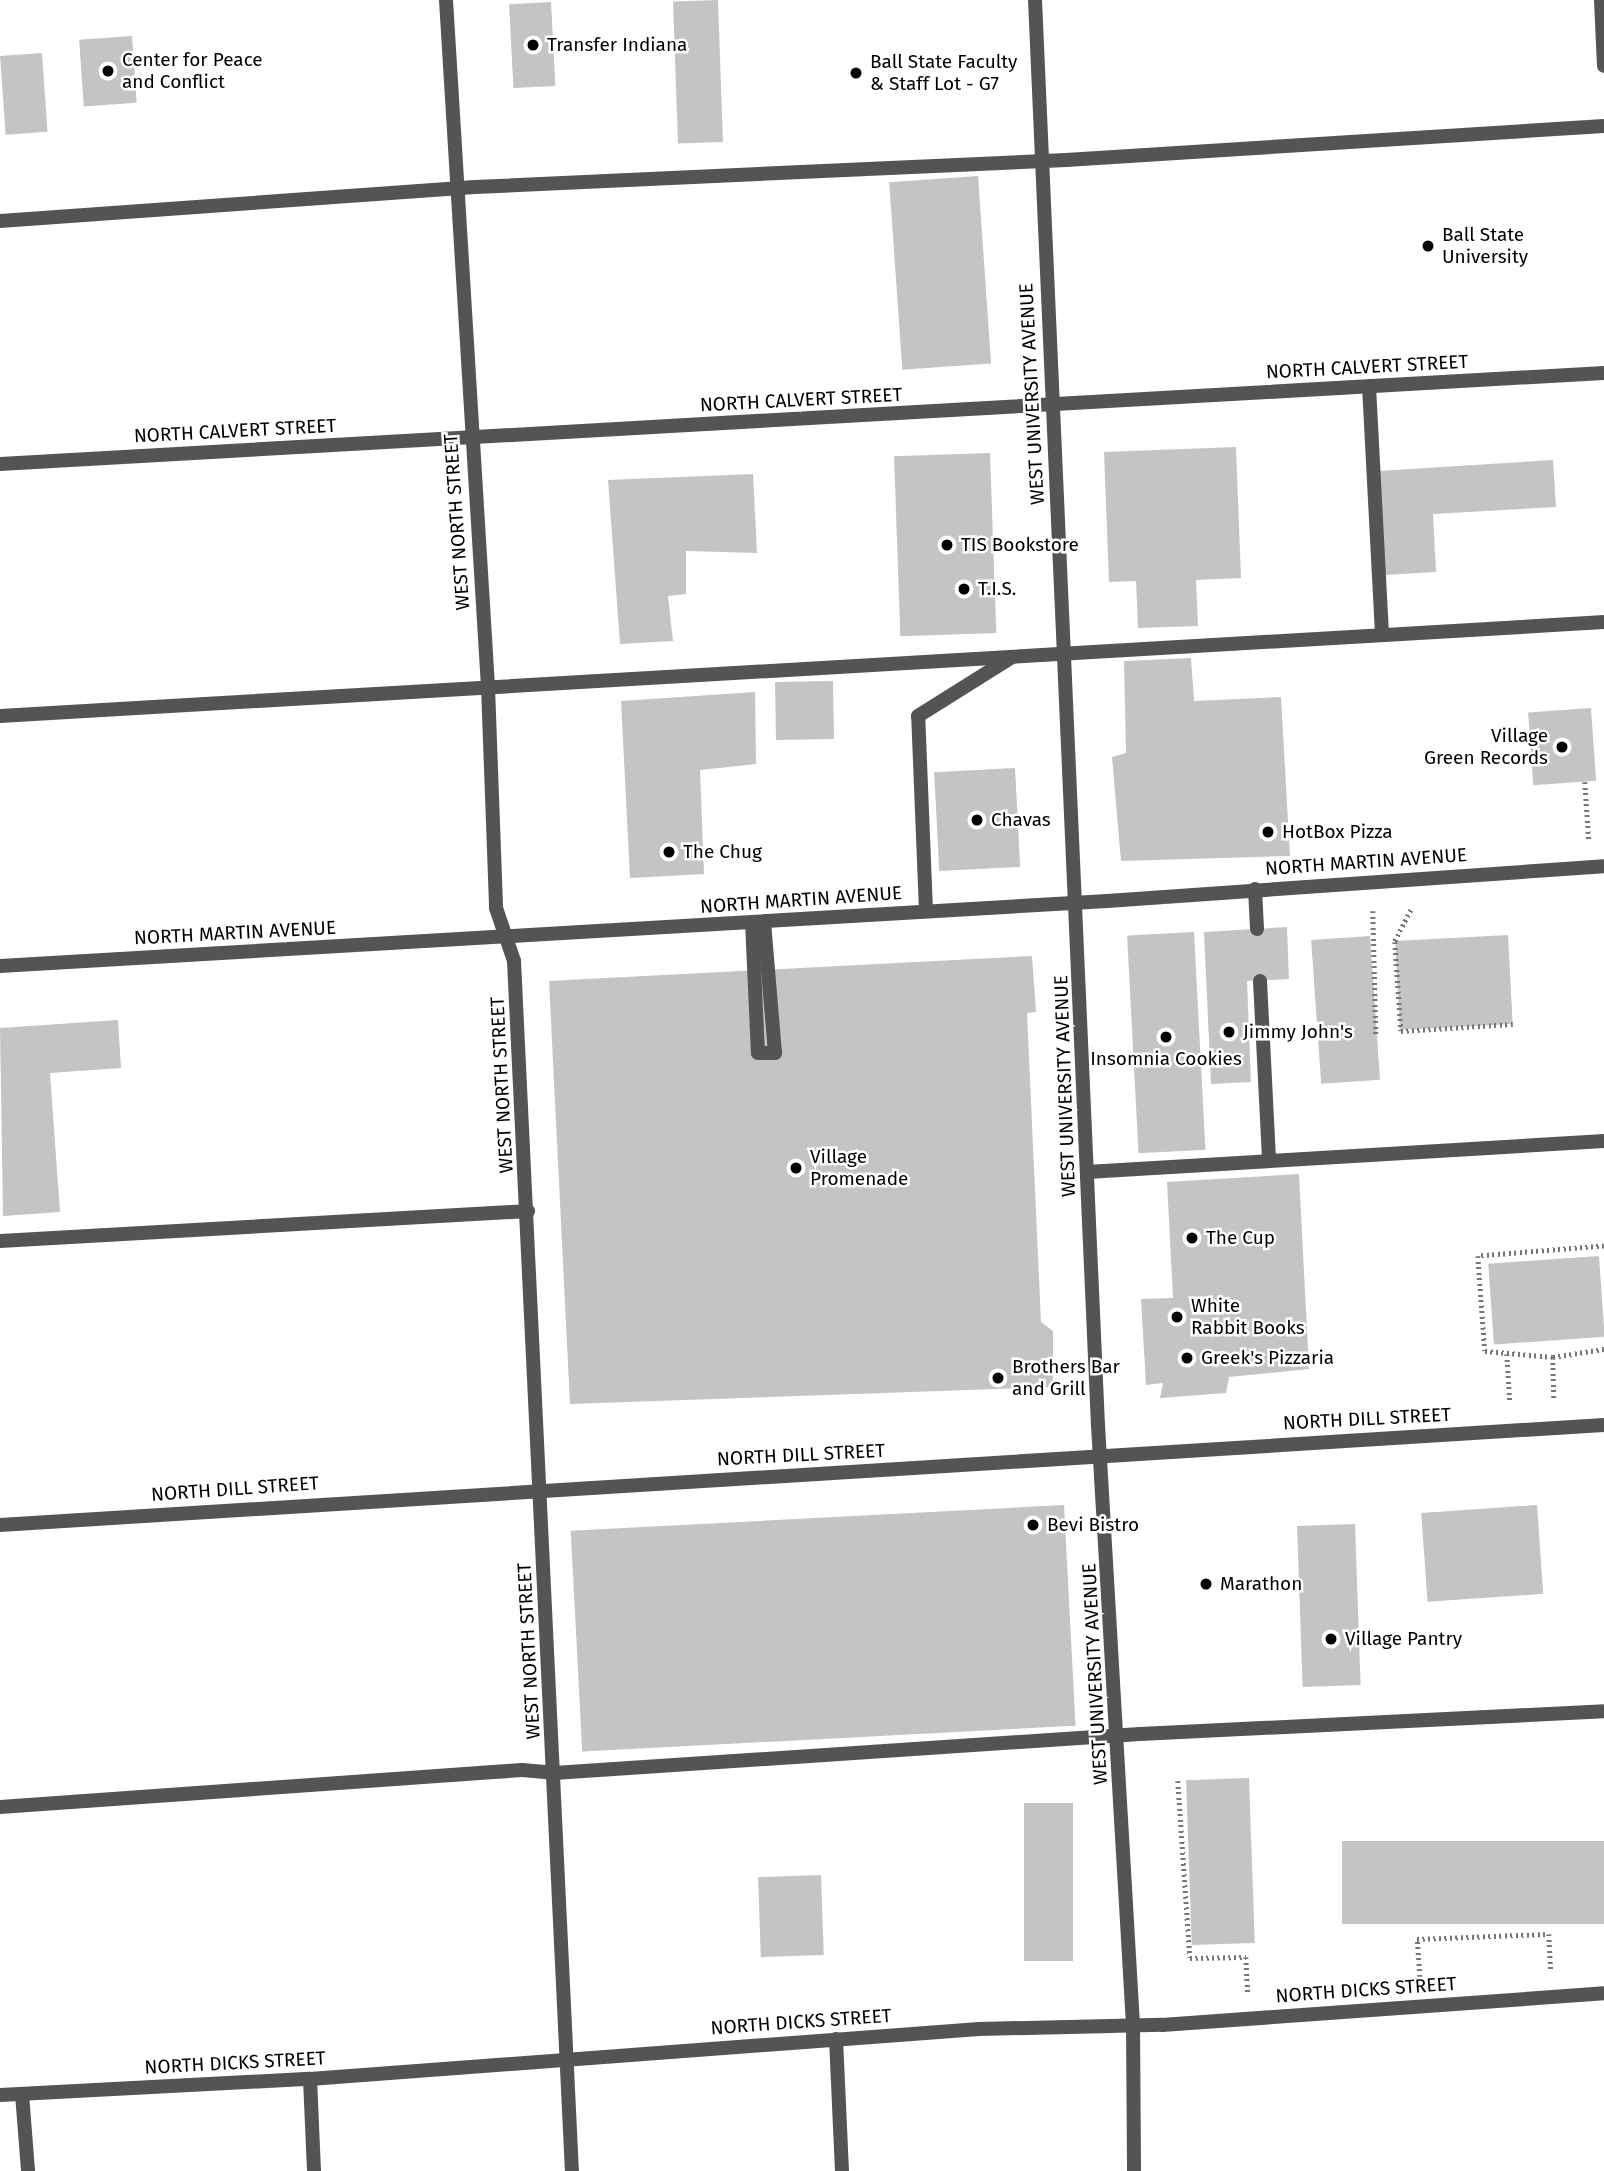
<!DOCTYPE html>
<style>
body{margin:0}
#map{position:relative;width:1604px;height:2171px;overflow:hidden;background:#fff;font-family:"Fira Sans",sans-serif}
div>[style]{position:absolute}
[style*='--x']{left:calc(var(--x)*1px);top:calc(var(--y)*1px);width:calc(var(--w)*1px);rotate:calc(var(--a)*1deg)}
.building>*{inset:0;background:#c4c4c4;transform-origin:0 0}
.path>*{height:4.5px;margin-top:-2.25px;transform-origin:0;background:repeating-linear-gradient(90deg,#767676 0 2px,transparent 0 5.5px)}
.service>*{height:14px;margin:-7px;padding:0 7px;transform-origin:7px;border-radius:7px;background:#545454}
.minor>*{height:14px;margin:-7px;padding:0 7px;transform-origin:7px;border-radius:7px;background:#545454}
.tertiary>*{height:14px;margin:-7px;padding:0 7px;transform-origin:7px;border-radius:7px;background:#545454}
.dots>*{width:19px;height:19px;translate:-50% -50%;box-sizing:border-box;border:4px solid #fff;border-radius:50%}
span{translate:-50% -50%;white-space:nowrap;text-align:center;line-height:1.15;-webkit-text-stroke:5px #fff;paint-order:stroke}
.poi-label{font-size:19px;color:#000}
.left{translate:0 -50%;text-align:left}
.right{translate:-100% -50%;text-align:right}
.street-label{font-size:19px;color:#000}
</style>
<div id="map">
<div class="building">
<div style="left:718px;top:0;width:142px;height:45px;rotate:88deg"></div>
<div style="left:551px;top:2px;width:84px;height:42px;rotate:87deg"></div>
<div style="left:132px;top:36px;width:67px;height:53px;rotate:86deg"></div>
<div style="left:42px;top:53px;width:79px;height:42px;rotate:86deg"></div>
<div style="left:978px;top:176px;width:188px;height:89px;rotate:86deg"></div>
<div style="clip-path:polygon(1236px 447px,1241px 578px,1196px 580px,1198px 626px,1138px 628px,1136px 581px,1109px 582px,1104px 452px)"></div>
<div style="left:990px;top:453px;width:180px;height:96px;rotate:88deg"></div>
<div style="clip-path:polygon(1553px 460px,1556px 507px,1433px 514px,1436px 572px,1384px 575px,1378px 471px)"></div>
<div style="clip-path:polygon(753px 474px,757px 553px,686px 551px,686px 594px,668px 596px,673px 641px,620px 644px,608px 480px)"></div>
<div style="clip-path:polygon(1191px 658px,1194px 701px,1281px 697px,1290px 856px,1121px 861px,1112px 757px,1126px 753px,1124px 661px)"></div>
<div style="left:833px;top:681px;width:58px;height:58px;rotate:89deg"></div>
<div style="clip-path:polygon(755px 692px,756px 764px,700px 770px,704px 874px,630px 878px,621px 701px)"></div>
<div style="left:1591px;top:708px;width:73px;height:63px;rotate:86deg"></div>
<div style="left:1015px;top:768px;width:99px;height:81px;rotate:87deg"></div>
<div style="clip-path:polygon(1287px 927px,1289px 979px,1247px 981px,1251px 1082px,1211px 1084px,1204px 932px)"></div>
<div style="left:1194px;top:932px;width:218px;height:67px;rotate:87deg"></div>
<div style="left:1508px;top:935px;width:89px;height:113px;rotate:87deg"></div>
<div style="left:1370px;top:936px;width:144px;height:59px;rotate:86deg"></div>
<div style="clip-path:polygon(1032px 956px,1036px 1012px,1027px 1013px,1041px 1322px,1053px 1331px,1053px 1387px,570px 1404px,549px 981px)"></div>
<div style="clip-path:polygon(118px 1020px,121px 1068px,50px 1073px,60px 1212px,3px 1216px,0 1028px)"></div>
<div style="clip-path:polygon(1299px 1174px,1309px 1369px,1229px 1377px,1226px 1393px,1160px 1398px,1163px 1383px,1146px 1385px,1141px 1299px,1173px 1298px,1167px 1182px)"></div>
<div style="left:1599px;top:1256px;width:81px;height:111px;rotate:86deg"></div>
<div style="left:1064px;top:1505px;width:221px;height:494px;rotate:87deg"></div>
<div style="left:1537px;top:1505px;width:89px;height:116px;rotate:86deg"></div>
<div style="left:1355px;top:1524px;width:161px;height:58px;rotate:88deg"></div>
<div style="left:1249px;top:1778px;width:165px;height:63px;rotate:88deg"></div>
<div style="left:1024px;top:1803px;width:49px;height:158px"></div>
<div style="left:1604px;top:1841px;width:83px;height:262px;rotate:90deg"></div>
<div style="left:821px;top:1875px;width:80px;height:63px;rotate:88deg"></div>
</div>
<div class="path">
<div style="--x:1585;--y:782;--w:59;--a:86.1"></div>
<div style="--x:1411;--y:910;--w:36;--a:117"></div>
<div style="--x:1395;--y:942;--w:89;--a:86.1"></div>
<div style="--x:1401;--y:1031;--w:112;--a:-3.6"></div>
<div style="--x:1373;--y:911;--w:123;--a:88.6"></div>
<div style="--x:1604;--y:1246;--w:126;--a:175.5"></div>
<div style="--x:1478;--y:1256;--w:95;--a:85.8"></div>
<div style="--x:1485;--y:1351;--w:68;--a:5"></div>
<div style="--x:1553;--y:1357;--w:52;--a:-8.9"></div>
<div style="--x:1507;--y:1354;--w:48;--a:86.4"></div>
<div style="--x:1553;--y:1357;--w:42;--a:88.6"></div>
<div style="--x:1178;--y:1781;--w:177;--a:86.1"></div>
<div style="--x:1190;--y:1958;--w:56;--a:-1"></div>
<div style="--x:1246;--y:1957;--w:36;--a:87"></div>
<div style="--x:1420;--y:1982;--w:43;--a:-94"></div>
<div style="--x:1417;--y:1939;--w:132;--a:-2.2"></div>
<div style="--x:1549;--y:1934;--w:36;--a:87"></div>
</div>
<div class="service">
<div style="--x:0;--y:221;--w:476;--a:-4.1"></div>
<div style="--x:475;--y:187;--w:592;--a:-2.62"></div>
<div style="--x:1066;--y:160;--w:539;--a:-3.62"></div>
<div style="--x:1369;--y:386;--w:249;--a:87"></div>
<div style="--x:0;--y:716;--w:1607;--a:-3.35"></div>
<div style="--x:1255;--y:889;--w:40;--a:87.1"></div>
<div style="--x:926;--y:911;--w:195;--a:-92.3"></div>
<div style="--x:918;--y:716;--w:111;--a:-32.1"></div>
<div style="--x:1260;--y:981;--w:180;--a:87.1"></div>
<div style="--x:1087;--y:1172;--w:518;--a:-3.43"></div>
<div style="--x:0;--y:1241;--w:529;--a:-3.25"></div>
<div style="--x:0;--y:1807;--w:523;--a:-4.05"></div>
<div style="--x:522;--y:1770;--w:32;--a:5"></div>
<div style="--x:554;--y:1773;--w:587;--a:-3.81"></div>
<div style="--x:1140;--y:1734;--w:465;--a:-2.8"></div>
<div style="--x:836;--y:2039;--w:132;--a:87.4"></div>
<div style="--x:310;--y:2079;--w:92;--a:87.5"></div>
</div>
<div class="minor">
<div style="--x:446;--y:0;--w:688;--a:86.5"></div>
<div style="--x:488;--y:687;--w:221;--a:87.9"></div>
<div style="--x:496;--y:908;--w:56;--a:71.2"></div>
<div style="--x:514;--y:961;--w:1211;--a:87.26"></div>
<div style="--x:1601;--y:0;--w:66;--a:87.4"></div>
<div style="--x:0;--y:464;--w:1607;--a:-3.25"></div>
<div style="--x:752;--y:922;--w:131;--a:87.4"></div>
<div style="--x:758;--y:1053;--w:17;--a:0"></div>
<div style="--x:775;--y:1053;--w:132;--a:-94.8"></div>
<div style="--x:0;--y:966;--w:1109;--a:-3.36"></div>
<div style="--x:1107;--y:901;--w:498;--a:-4"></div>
<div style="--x:0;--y:1525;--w:1607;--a:-3.57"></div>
<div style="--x:22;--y:2094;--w:77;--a:85.5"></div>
<div style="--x:0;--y:2095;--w:310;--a:-3"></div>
<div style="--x:310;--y:2079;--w:671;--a:-4.27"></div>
<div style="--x:979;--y:2029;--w:183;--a:-1.3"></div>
<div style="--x:1162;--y:2025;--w:443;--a:-4.1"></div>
</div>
<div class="tertiary">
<div style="--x:1035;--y:0;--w:1426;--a:87.47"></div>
<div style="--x:1098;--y:1425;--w:600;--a:86.66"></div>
<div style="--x:1133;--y:2024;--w:147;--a:89.6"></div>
</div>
<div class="dots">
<div style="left:533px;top:45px;background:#000"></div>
<div style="left:108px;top:71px;background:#000"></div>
<div style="left:856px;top:73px;background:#000"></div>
<div style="left:1428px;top:246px;background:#000"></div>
<div style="left:947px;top:545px;background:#000"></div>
<div style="left:964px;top:589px;background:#000"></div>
<div style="left:1562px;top:747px;background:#000"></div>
<div style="left:977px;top:820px;background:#000"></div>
<div style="left:1268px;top:832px;background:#000"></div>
<div style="left:669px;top:852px;background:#000"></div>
<div style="left:1229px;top:1032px;background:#000"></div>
<div style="left:1166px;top:1037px;background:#000"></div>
<div style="left:796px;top:1168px;background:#000"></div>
<div style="left:1192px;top:1238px;background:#000"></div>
<div style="left:1177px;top:1317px;background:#000"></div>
<div style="left:1187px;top:1358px;background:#000"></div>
<div style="left:998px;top:1378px;background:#000"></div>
<div style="left:1033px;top:1525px;background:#000"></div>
<div style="left:1206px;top:1584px;background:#000"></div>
<div style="left:1331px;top:1639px;background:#000"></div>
</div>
<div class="poi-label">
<span class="left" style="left:547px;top:45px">Transfer Indiana</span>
<span class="left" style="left:122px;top:71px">Center for Peace<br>and Conflict</span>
<span class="left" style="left:870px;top:73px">Ball State Faculty<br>&amp; Staff Lot - G7</span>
<span class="left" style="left:1442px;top:246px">Ball State<br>University</span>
<span class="left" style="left:961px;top:545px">TIS Bookstore</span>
<span class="left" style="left:978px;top:589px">T.I.S.</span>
<span class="right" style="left:1548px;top:747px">Village<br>Green Records</span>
<span class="left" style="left:991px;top:820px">Chavas</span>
<span class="left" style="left:1282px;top:832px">HotBox Pizza</span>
<span class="left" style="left:683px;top:852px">The Chug</span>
<span class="left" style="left:1243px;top:1032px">Jimmy John's</span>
<span style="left:1166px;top:1059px">Insomnia Cookies</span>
<span class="left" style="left:810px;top:1168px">Village<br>Promenade</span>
<span class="left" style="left:1206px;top:1238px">The Cup</span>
<span class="left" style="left:1191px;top:1317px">White<br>Rabbit Books</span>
<span class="left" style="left:1201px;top:1358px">Greek's Pizzaria</span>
<span class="left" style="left:1012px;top:1378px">Brothers Bar<br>and Grill</span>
<span class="left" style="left:1047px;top:1525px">Bevi Bistro</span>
<span class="left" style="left:1220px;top:1584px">Marathon</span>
<span class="left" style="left:1345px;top:1639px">Village Pantry</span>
</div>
<div class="street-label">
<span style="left:1367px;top:367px;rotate:-3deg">NORTH CALVERT STREET</span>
<span style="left:1032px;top:394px;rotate:-93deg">WEST UNIVERSITY AVENUE</span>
<span style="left:801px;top:400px;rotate:-3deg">NORTH CALVERT STREET</span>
<span style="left:235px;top:431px;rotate:-3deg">NORTH CALVERT STREET</span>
<span style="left:457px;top:522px;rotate:-94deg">WEST NORTH STREET</span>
<span style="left:1366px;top:862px;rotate:-4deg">NORTH MARTIN AVENUE</span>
<span style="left:801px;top:900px;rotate:-4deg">NORTH MARTIN AVENUE</span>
<span style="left:235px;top:933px;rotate:-3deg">NORTH MARTIN AVENUE</span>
<span style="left:502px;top:1085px;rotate:-93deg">WEST NORTH STREET</span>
<span style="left:1065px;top:1086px;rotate:-92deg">WEST UNIVERSITY AVENUE</span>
<span style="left:1367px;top:1419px;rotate:-3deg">NORTH DILL STREET</span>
<span style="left:801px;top:1455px;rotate:-3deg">NORTH DILL STREET</span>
<span style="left:235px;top:1489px;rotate:-4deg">NORTH DILL STREET</span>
<span style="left:529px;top:1651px;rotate:-93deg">WEST NORTH STREET</span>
<span style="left:1095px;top:1674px;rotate:-93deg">WEST UNIVERSITY AVENUE</span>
<span style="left:1366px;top:1990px;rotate:-4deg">NORTH DICKS STREET</span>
<span style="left:801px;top:2022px;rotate:-4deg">NORTH DICKS STREET</span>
<span style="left:235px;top:2063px;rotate:-3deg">NORTH DICKS STREET</span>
</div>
</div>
